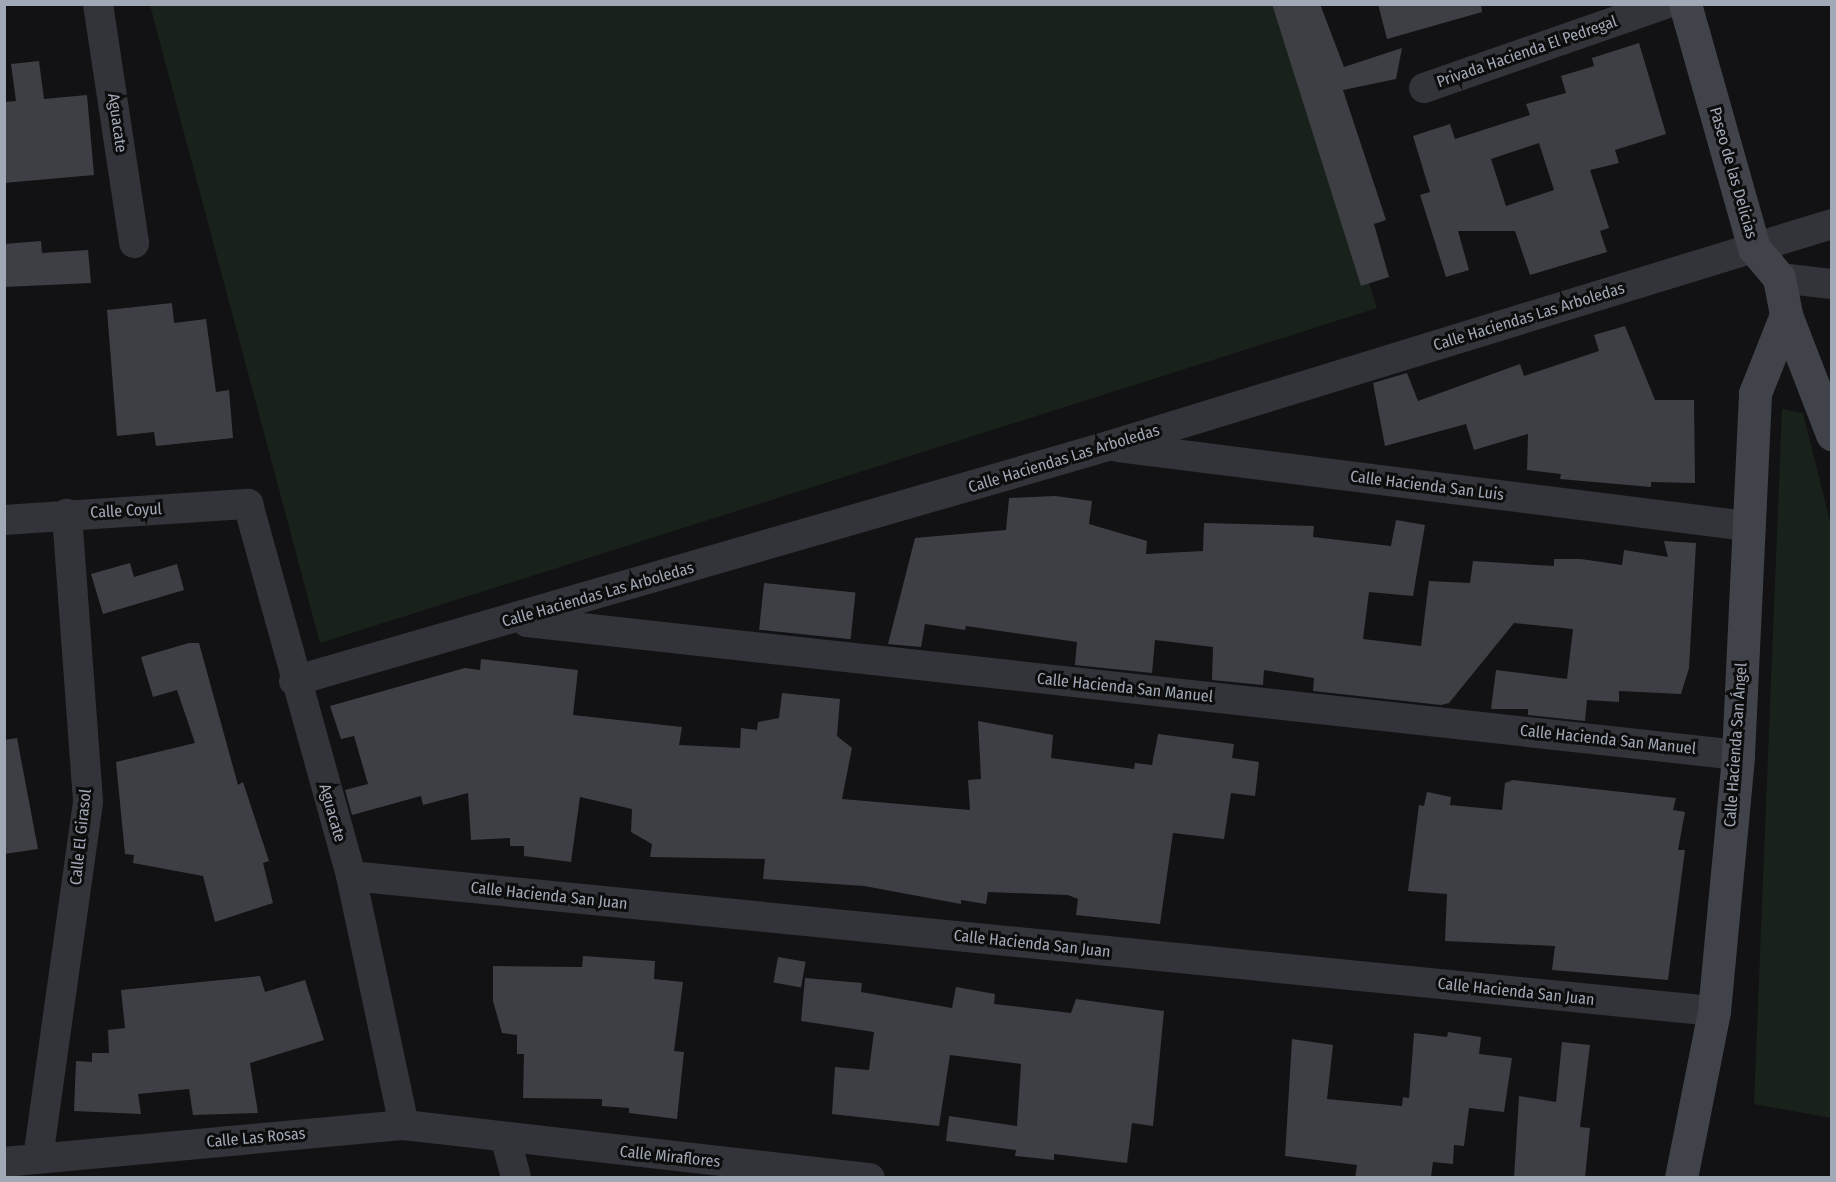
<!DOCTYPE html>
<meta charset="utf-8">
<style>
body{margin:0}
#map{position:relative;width:1836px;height:1182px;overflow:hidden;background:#121214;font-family:"Fira Sans Condensed",sans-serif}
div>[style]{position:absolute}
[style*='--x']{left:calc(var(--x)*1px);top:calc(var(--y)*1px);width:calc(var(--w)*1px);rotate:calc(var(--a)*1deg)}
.green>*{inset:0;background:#19221a}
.building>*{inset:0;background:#3d3f44;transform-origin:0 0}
.street>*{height:30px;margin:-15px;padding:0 15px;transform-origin:15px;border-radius:15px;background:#323439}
.secondary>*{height:33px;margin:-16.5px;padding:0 16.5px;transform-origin:16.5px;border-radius:16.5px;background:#404349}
span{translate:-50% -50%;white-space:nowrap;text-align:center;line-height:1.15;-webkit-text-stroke:6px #0d0d0e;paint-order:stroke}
.street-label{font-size:16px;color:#a1a9b6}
.frame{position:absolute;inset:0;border:6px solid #a1a9b6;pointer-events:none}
</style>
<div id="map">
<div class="green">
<div style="clip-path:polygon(150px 5px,1281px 5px,1377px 308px,320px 643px)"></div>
<div style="clip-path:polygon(1782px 409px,1803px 413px,1831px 525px,1831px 1118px,1754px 1104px)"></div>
</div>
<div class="building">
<div style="clip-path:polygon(1272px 4px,1320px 4px,1344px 67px,1402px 48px,1396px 79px,1343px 90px,1386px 220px,1374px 224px,1389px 277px,1361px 286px)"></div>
<div style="clip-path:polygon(1378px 4px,1481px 4px,1482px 12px,1387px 39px)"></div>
<div style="clip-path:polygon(evenodd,1639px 43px,1666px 134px,1615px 150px,1619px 163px,1590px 170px,1609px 228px,1600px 231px,1607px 252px,1530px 275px,1515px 231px,1458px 231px,1469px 270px,1446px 277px,1420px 195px,1430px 192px,1413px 136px,1450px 124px,1455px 139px,1530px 115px,1526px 104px,1566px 93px,1561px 76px,1594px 66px,1592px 58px,1639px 43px,1539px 143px,1554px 190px,1506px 206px,1491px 159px,1539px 143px)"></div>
<div style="clip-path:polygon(39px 61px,44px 99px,87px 95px,94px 175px,4px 183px,4px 102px,16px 101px,11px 64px)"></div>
<div style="clip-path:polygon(41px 241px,42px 253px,88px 250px,91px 283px,4px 287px,4px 244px)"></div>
<div style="clip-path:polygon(172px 303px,174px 323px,206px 319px,216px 392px,229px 390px,233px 438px,156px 446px,154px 432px,117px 436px,107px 310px)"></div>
<div style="clip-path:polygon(1625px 326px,1655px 400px,1694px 400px,1695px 483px,1651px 482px,1651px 487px,1560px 479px,1561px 474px,1527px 470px,1528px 434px,1474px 450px,1466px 424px,1385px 446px,1373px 383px,1407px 373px,1418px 401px,1520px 364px,1524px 376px,1599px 351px,1594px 335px)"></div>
<div style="clip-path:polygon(1055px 496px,1092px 501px,1089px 524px,1147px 541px,1146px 554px,1203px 551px,1204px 523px,1314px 526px,1313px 537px,1391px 546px,1396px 520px,1425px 525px,1413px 596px,1369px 592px,1363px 639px,1421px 646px,1429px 581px,1470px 583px,1473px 561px,1554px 566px,1554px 559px,1581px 559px,1622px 565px,1624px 550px,1668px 557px,1664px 541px,1696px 543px,1689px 668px,1681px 694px,1619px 691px,1619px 702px,1587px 700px,1585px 721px,1528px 715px,1528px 709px,1491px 709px,1496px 670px,1567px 679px,1573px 629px,1514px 623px,1449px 703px,1441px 705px,1313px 691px,1314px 678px,1264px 670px,1263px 685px,1212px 680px,1213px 647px,1155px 640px,1152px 673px,1075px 665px,1077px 642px,966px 626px,965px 630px,925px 624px,921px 647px,888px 644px,915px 538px,1006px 530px,1009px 498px)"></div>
<div style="clip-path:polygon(130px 563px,134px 577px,177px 564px,184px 590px,103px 614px,91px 574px)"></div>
<div style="left:764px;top:583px;width:92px;height:47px;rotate:6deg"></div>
<div style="clip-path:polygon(189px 643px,199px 643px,238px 785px,243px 782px,269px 861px,263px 863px,273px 903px,215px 922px,203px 876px,133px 863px,134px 855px,125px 854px,116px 762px,195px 743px,177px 690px,153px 697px,141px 657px)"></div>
<div style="clip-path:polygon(481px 659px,578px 670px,573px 715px,682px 727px,679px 745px,740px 748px,741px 728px,757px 730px,758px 722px,779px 718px,782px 693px,840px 699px,837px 736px,852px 748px,842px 799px,970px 810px,968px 780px,981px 779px,978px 721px,1053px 735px,1051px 758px,1134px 769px,1135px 763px,1152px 765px,1158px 734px,1234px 744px,1232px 758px,1259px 762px,1255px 796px,1231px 793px,1224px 839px,1173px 833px,1160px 924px,1076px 915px,1078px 899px,1068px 895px,988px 892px,986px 904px,961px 900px,961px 904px,864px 886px,763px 879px,765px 859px,650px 857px,652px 844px,631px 832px,632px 809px,580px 797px,571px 862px,524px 856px,524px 846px,510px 846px,510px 838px,471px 840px,468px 793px,423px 805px,421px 796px,352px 815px,345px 790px,368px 784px,354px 736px,341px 739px,330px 706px,465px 668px,480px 670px)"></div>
<div style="clip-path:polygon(17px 738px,38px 849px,4px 854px,4px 740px)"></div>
<div style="clip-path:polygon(1513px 780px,1676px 798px,1673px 810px,1685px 812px,1678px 850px,1685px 850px,1668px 980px,1552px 970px,1555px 946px,1445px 941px,1447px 894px,1408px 891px,1419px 805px,1424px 806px,1427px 792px,1451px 797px,1450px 805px,1502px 810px,1505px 783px)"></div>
<div style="clip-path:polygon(583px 956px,655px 961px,654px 979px,683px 982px,674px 1051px,684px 1052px,677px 1119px,629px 1113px,629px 1108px,602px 1106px,602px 1099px,523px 1098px,524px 1054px,517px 1054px,517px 1035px,502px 1033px,493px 1001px,493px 966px,582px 967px)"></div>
<div style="left:778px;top:957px;width:28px;height:26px;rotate:10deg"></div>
<div style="clip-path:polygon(260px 976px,265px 992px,305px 980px,324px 1040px,250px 1063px,258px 1113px,193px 1115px,189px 1089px,138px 1094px,141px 1114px,74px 1111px,76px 1061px,92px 1062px,92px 1053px,109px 1053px,108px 1030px,125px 1028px,121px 990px)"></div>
<div style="clip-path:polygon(805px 978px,862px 983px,861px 992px,952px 1008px,956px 987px,995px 994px,994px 1004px,1071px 1013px,1076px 999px,1164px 1011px,1153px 1126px,1132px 1123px,1127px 1163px,1054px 1154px,1054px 1160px,1015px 1156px,1016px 1150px,946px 1141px,949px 1116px,1017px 1126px,1021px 1064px,950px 1055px,939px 1126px,832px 1114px,835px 1067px,869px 1070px,874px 1032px,801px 1021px)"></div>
<div style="clip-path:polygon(1448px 1032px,1481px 1037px,1479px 1054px,1512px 1058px,1504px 1112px,1469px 1108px,1464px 1146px,1454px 1145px,1453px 1164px,1433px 1162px,1431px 1177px,1355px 1178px,1357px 1165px,1285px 1156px,1292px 1039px,1333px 1045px,1327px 1099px,1402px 1106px,1403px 1097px,1409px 1098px,1414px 1033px,1447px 1037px)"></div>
<div style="clip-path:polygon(1562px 1042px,1590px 1045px,1580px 1127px,1590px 1128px,1585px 1178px,1514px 1178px,1519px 1096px,1556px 1102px)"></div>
</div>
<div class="street">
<div style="--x:98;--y:4;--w:242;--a:81.4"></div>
<div style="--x:1424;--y:88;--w:255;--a:-19.2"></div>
<div style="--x:1779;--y:278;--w:53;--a:6.5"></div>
<div style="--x:1118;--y:447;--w:634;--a:7.16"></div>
<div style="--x:4;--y:520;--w:245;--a:-3.8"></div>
<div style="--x:248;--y:504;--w:386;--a:74.5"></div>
<div style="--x:351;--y:876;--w:255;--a:78"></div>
<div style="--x:527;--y:622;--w:1218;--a:6.27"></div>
<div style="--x:294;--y:681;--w:847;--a:-16.1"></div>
<div style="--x:1108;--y:446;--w:757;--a:-17.05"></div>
<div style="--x:351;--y:876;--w:1370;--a:5.66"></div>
<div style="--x:506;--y:1140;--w:39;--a:75"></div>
<div style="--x:38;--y:1158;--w:360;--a:-82"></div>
<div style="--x:88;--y:801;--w:288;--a:-94.2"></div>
<div style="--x:4;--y:1162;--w:402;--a:-5.3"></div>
<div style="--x:404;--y:1125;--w:469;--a:6.5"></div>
</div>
<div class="secondary">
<div style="--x:1685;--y:4;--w:254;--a:74.2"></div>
<div style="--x:1754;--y:248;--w:39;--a:50"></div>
<div style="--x:1779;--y:278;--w:38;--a:79"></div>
<div style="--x:1786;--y:315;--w:128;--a:68.9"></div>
<div style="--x:1681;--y:1178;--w:170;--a:-78.8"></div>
<div style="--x:1714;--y:1011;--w:257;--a:-84.6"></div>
<div style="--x:1738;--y:755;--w:362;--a:-87.3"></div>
<div style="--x:1755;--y:393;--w:84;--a:-68.3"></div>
</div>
<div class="street-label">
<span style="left:1527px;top:52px;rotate:-19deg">Privada Hacienda El Pedregal</span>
<span style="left:117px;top:123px;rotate:82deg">Aguacate</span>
<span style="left:1733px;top:173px;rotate:74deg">Paseo de las Delicias</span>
<span style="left:1529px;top:317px;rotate:-17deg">Calle Haciendas Las Arboledas</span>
<span style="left:1064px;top:459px;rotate:-17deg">Calle Haciendas Las Arboledas</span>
<span style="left:1427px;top:486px;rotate:7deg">Calle Hacienda San Luis</span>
<span style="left:126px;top:511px;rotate:-3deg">Calle Coyul</span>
<span style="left:598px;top:595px;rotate:-16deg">Calle Haciendas Las Arboledas</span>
<span style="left:1125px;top:688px;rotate:6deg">Calle Hacienda San Manuel</span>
<span style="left:1608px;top:740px;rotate:6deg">Calle Hacienda San Manuel</span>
<span style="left:1736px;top:745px;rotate:-86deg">Calle Hacienda San Ángel</span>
<span style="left:332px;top:813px;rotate:74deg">Aguacate</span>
<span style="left:81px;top:837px;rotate:-84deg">Calle El Girasol</span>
<span style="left:549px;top:896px;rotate:6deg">Calle Hacienda San Juan</span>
<span style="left:1032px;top:944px;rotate:6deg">Calle Hacienda San Juan</span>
<span style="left:1516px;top:992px;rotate:6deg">Calle Hacienda San Juan</span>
<span style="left:256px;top:1138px;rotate:-5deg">Calle Las Rosas</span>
<span style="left:670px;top:1157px;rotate:6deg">Calle Miraflores</span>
</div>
<div class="frame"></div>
</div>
